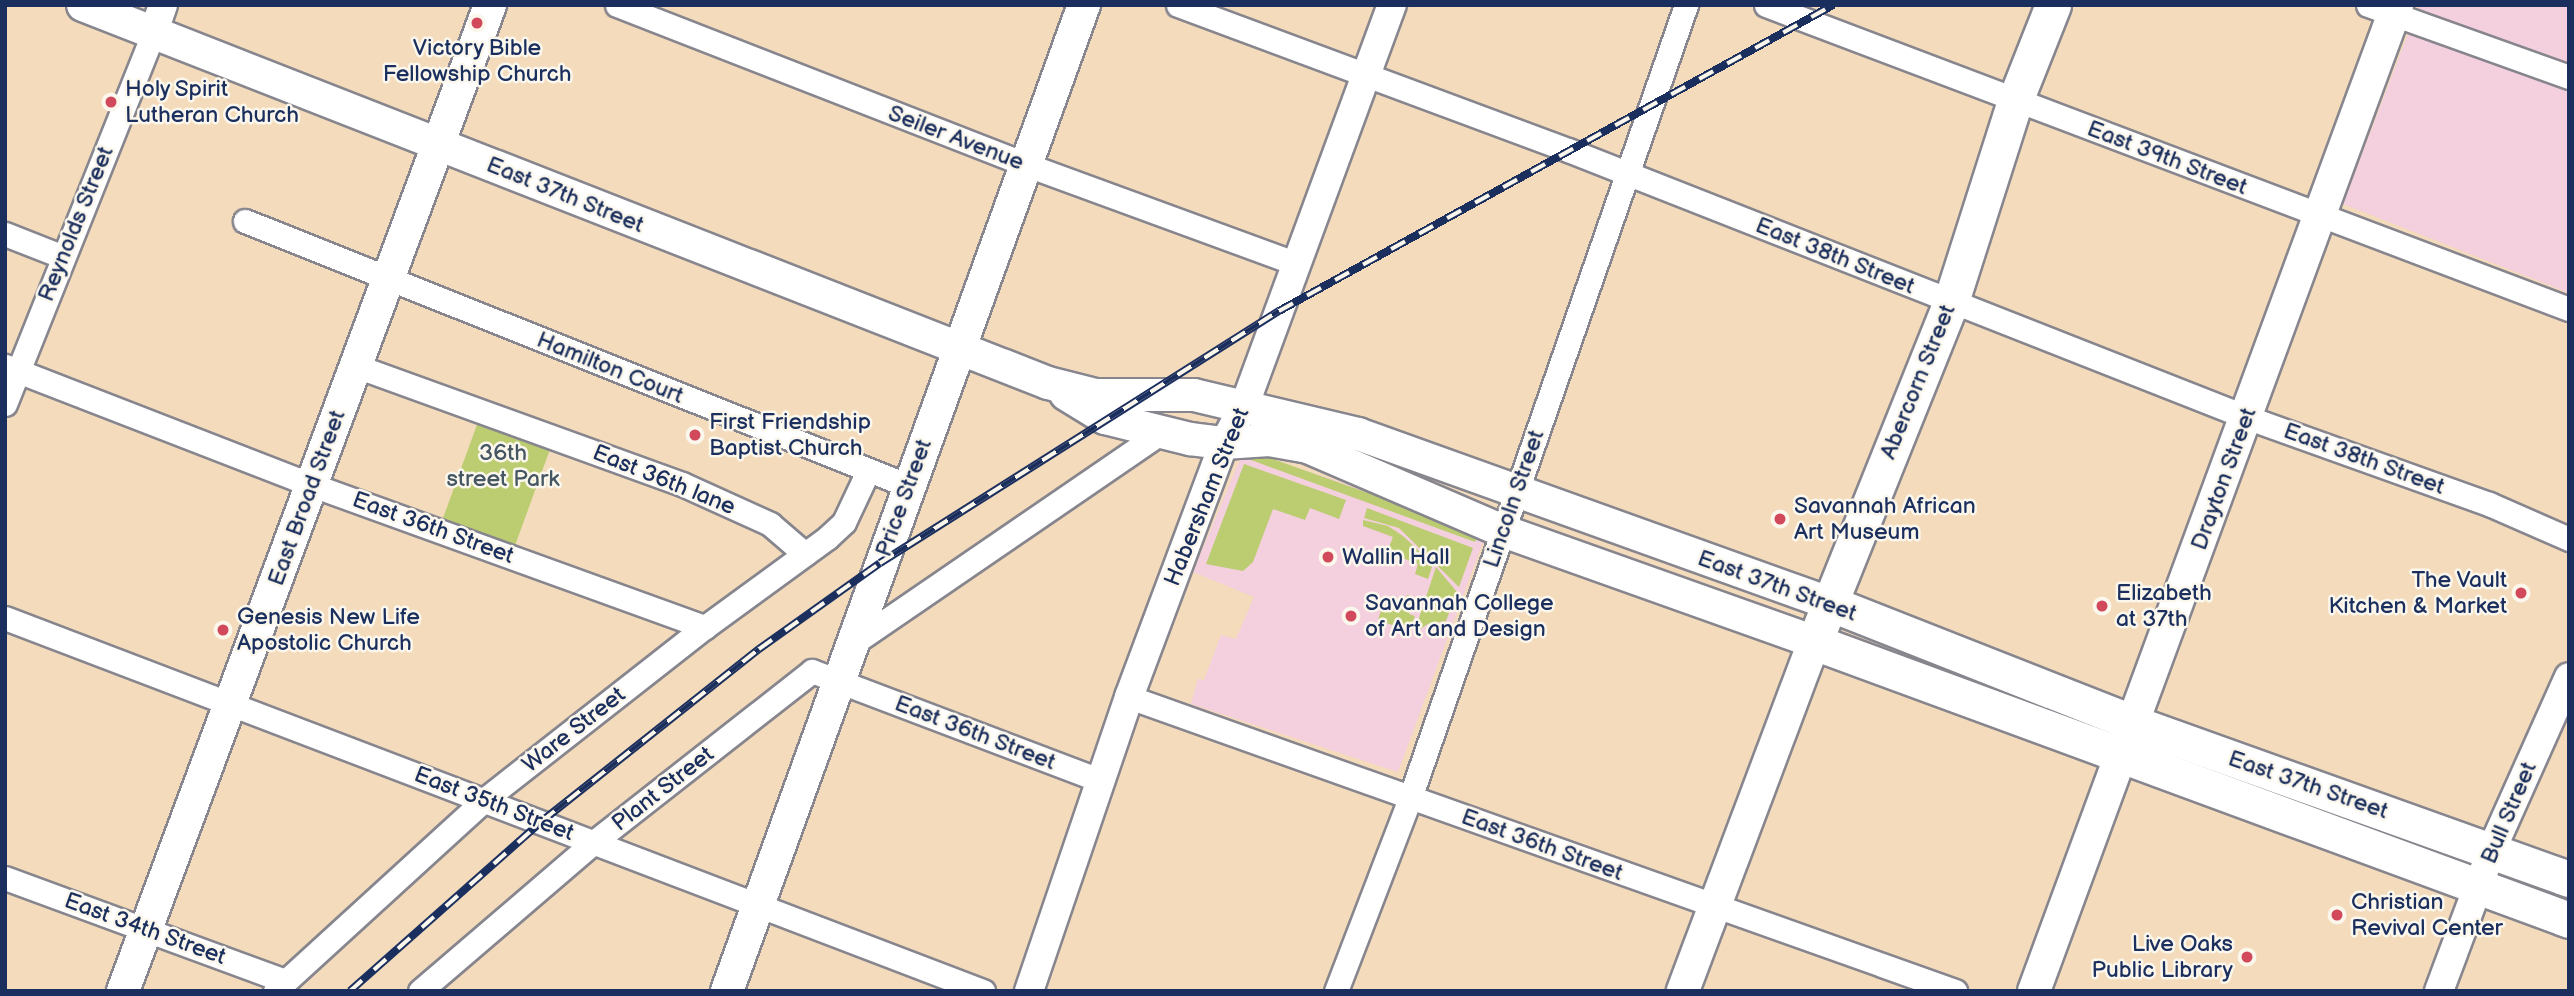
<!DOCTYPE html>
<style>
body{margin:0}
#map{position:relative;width:2574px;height:996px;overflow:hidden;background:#f3dbbc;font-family:"Balsamiq Sans",sans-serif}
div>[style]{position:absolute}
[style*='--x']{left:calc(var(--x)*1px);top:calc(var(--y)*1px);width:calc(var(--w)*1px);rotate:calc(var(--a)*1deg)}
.built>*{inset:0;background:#f4cfdd}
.green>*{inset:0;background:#bbcd70;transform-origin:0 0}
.roads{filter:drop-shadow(2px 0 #87858d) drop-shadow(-2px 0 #87858d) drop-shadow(0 2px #87858d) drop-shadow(0 -2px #87858d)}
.minor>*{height:23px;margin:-11.5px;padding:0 11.5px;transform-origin:11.5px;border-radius:11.5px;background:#fff}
.tertiary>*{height:28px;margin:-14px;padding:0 14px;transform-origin:14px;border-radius:14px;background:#fff}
.secondary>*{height:32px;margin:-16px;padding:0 16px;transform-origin:16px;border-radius:16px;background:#fff}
.primary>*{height:35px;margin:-17.5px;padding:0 17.5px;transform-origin:17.5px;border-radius:17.5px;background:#fff}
.rail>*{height:8px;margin-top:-4px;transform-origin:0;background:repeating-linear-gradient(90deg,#fbf7ec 0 16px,#1b2f5e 0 32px);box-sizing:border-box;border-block:2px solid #1b2f5e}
.dots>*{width:19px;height:19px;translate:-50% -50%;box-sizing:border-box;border:4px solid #fbf7ec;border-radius:50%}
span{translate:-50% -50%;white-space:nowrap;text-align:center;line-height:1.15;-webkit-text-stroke:5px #fbf7ec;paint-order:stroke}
.poi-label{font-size:23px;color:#1b2f5e}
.left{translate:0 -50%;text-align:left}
.right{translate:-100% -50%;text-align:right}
.street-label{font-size:23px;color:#1b2f5e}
.park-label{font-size:23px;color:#435662}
.frame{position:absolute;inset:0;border:7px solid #1b2f5e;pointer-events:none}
</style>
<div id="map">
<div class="built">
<div style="clip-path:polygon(2419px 5px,2569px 5px,2569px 293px,2343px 204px)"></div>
<div style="clip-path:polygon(1244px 450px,1487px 531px,1398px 772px,1191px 704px,1198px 679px,1204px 680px,1221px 635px,1236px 639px,1254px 597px,1193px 572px)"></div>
</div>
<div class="green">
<div style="left:482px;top:411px;width:77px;height:127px;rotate:20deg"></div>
<div style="clip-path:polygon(1259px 454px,1371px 494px,1480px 531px,1475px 542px,1243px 457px)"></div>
<div style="clip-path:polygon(1244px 464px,1346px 500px,1339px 519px,1310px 508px,1305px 520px,1273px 509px,1253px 562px,1243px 571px,1206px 564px)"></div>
<div style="clip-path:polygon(1367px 508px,1473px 548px,1459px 587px,1399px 528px,1364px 518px)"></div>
<div style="clip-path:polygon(1363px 520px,1388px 526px,1403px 536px,1433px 564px,1428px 579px,1415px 574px,1418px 564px,1387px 552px,1393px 537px,1363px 526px)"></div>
<div style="clip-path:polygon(1436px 567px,1457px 592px,1446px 621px,1428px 624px,1414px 633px)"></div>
<div style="clip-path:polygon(1407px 595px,1415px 597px,1409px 614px,1415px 616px,1409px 631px,1378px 620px,1382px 607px,1399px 613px)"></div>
</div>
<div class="roads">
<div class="minor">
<div style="--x:617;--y:5;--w:440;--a:21.3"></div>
<div style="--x:1027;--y:165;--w:288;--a:20.1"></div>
<div style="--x:1178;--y:5;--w:416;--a:20.4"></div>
<div style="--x:1568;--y:150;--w:729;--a:21.49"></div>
<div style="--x:2246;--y:417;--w:258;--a:19.7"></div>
<div style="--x:2489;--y:504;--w:87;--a:23.6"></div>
<div style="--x:1766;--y:5;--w:859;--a:20.74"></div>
<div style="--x:2368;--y:5;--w:214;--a:19.7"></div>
<div style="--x:245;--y:221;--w:715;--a:21.76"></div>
<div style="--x:5;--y:234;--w:60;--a:21.4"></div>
<div style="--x:5;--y:366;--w:329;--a:21.2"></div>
<div style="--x:312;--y:485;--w:418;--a:19.9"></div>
<div style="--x:356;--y:366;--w:347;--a:19.9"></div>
<div style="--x:682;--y:484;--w:97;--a:24.4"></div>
<div style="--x:770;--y:524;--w:46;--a:40.6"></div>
<div style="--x:5;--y:404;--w:399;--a:-68.2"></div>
<div style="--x:5;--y:618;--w:1047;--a:20.88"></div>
<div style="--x:852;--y:644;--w:373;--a:-34.4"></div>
<div style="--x:1129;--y:697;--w:877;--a:19.59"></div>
<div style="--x:5;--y:878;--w:298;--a:20.2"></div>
<div style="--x:275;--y:991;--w:283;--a:-42.4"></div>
<div style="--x:484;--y:800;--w:281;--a:-38.1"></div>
<div style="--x:705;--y:627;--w:151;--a:-36.1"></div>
<div style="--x:827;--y:538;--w:23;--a:-43"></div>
<div style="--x:844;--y:522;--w:56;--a:-64.8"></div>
<div style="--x:420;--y:991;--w:229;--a:-40.6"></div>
<div style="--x:594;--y:842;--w:277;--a:-38.1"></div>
<div style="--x:812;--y:671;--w:307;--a:20.8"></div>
<div style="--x:1336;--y:991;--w:207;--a:-69"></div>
<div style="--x:1410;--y:798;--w:840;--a:-70.81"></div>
</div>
<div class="tertiary">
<div style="--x:153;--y:34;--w:31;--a:-71"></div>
<div style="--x:1029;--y:991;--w:311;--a:-71.2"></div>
<div style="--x:1129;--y:697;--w:271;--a:-69.5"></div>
<div style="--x:1224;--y:443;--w:44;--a:-61.7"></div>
<div style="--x:1245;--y:404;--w:425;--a:-69.8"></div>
<div style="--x:2439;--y:991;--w:152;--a:-69.5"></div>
<div style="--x:2492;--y:849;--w:188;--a:-65.9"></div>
</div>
<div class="secondary">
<div style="--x:83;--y:5;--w:1036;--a:21.39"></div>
<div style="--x:1048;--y:383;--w:49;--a:14.3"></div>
<div style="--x:1095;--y:395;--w:99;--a:0"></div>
<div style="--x:1194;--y:395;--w:169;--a:13.4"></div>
<div style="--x:1358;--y:434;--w:500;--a:19.74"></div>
<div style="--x:1066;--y:394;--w:46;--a:31.6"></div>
<div style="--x:1105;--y:418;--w:88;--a:13.9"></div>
<div style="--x:1190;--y:439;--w:34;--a:7"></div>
<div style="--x:1224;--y:443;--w:45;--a:-3.8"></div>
<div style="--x:1269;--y:440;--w:40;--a:10"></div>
<div style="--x:1308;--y:447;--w:212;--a:23.3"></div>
<div style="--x:1503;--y:531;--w:330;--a:19.6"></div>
<div style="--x:1814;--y:642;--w:373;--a:110.6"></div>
<div style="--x:123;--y:991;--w:1052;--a:-69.58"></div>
<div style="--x:727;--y:991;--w:1049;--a:-70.1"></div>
<div style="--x:2034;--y:991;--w:1051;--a:-69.79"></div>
</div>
<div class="primary">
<div style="--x:2053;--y:5;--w:103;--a:111.6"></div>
<div style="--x:2015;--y:101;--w:211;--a:107.7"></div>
<div style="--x:1951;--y:302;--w:367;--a:111.9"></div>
<div style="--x:1814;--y:642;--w:805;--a:20.21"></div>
<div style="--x:1829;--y:603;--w:327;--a:21.5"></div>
<div style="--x:2133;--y:723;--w:463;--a:19.7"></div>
</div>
</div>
<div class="rail">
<div style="--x:350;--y:991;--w:256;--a:-41.5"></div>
<div style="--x:542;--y:821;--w:277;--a:-38.4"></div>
<div style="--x:759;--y:649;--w:148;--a:-35.4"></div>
<div style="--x:880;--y:563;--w:472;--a:-32.3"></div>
<div style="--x:1279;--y:311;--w:633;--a:-28.91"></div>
</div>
<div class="dots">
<div style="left:477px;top:23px;background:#d1495b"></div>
<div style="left:111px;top:102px;background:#d1495b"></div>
<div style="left:695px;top:435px;background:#d1495b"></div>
<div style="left:1780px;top:519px;background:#d1495b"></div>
<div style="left:1328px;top:557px;background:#d1495b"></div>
<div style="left:2521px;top:593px;background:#d1495b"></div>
<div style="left:2102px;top:606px;background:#d1495b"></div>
<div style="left:1351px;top:616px;background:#d1495b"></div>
<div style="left:223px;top:630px;background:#d1495b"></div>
<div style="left:2337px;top:915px;background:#d1495b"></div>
<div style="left:2247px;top:957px;background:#d1495b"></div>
</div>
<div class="poi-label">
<span style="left:477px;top:61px">Victory Bible<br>Fellowship Church</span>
<span class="left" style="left:125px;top:102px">Holy Spirit<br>Lutheran Church</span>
<span class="left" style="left:709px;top:435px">First Friendship<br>Baptist Church</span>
<span class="left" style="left:1794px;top:519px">Savannah African<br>Art Museum</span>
<span class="left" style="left:1342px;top:557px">Wallin Hall</span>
<span class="right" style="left:2507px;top:593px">The Vault<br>Kitchen &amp; Market</span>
<span class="left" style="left:2116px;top:606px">Elizabeth<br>at 37th</span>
<span class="left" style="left:1365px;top:616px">Savannah College<br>of Art and Design</span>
<span class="left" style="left:237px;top:630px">Genesis New Life<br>Apostolic Church</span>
<span class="left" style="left:2351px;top:915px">Christian<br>Revival Center</span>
<span class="right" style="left:2233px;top:957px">Live Oaks<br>Public Library</span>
</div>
<div class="street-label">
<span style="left:956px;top:138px;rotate:21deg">Seiler Avenue</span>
<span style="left:2167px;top:158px;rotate:21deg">East 39th Street</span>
<span style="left:565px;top:195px;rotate:22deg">East 37th Street</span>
<span style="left:76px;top:224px;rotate:-68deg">Reynolds Street</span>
<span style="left:1835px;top:256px;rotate:22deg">East 38th Street</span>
<span style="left:610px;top:368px;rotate:22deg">Hamilton Court</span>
<span style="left:1918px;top:382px;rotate:-68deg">Abercorn Street</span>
<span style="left:2364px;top:459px;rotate:20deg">East 38th Street</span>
<span style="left:2224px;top:479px;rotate:-70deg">Drayton Street</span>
<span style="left:664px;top:480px;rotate:22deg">East 36th lane</span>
<span style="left:1207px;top:497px;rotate:-68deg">Habersham Street</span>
<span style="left:307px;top:498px;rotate:-70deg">East Broad Street</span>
<span style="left:904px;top:498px;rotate:-70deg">Price Street</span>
<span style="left:1514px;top:499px;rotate:-71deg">Lincoln Street</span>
<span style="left:433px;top:528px;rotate:20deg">East 36th Street</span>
<span style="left:1777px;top:586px;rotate:20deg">East 37th Street</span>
<span style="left:574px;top:730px;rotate:-38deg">Ware Street</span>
<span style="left:975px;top:733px;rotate:21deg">East 36th Street</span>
<span style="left:2308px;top:785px;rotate:19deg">East 37th Street</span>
<span style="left:663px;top:789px;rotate:-38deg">Plant Street</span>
<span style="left:494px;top:804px;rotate:21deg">East 35th Street</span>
<span style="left:2509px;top:813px;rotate:-67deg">Bull Street</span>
<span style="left:1542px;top:845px;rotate:20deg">East 36th Street</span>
<span style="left:145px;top:929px;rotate:20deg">East 34th Street</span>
</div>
<div class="park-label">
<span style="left:503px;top:466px">36th<br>street Park</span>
</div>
<div class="frame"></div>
</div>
